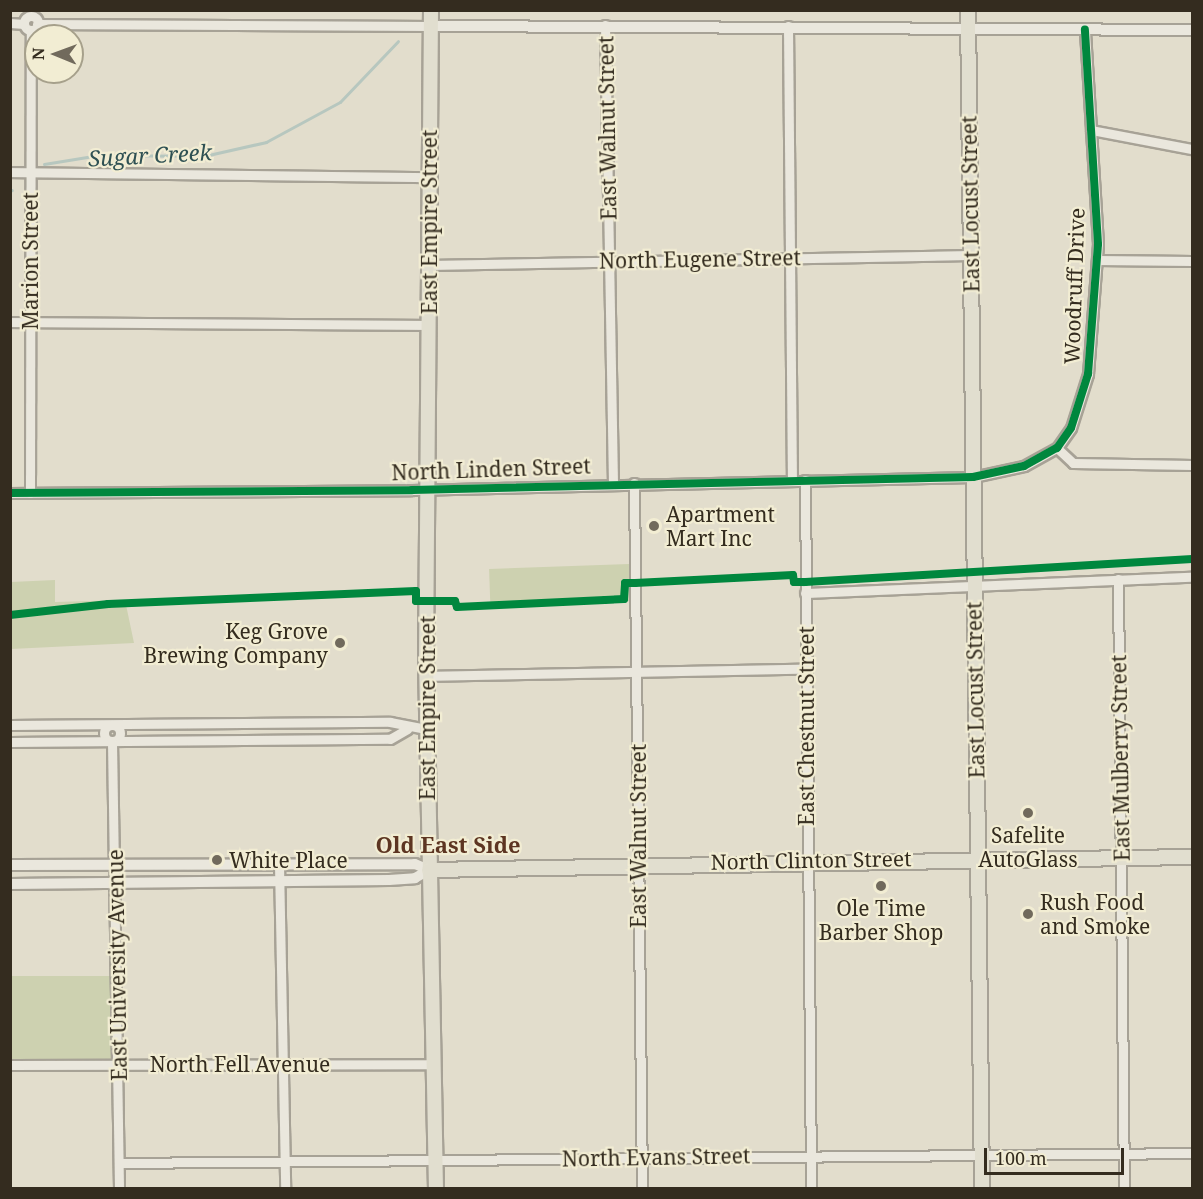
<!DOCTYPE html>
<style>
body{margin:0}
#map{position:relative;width:1203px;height:1199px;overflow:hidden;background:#e2ddcc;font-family:"Noto Serif",serif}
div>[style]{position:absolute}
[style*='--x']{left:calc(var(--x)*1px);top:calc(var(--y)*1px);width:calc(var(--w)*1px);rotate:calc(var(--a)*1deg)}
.green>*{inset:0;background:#cdd1b0;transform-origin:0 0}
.stream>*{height:3px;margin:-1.5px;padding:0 1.5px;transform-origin:1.5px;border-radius:1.5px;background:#b7c7bf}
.roads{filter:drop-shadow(2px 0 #a7a296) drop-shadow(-2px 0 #a7a296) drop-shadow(0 2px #a7a296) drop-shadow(0 -2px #a7a296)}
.minor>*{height:9px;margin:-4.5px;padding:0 4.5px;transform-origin:4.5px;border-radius:4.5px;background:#eae7dd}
.minor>.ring{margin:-4.5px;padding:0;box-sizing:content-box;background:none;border:9px solid #eae7dd;border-radius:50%}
.tertiary>*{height:10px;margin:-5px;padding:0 5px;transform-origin:5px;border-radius:5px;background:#eae7dd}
.primary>*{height:14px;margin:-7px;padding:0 7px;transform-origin:7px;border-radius:7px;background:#e1decf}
.cycleway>*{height:8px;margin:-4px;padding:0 4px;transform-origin:4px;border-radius:4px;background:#00873e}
.dots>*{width:16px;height:16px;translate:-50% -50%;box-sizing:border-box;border:3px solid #f2edd3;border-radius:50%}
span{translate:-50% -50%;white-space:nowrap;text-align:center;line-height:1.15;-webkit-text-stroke:4.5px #f2edd3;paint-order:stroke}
.street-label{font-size:21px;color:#342c1f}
.poi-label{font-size:21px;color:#342c1f}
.left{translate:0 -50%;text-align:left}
.right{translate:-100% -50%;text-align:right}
.water-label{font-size:22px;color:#2f5153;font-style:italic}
.neighbourhood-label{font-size:22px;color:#5d3522;font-weight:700}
.frame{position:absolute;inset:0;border:12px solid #342c1f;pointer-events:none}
.north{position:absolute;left:24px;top:24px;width:60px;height:60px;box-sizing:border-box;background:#f2edd3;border:2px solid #a6a08b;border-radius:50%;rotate:271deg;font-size:16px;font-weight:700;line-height:24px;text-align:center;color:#342c1f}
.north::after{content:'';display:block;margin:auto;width:21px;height:27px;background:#716a5c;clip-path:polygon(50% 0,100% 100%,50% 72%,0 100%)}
.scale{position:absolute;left:984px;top:1148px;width:140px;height:27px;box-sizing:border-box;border:3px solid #342c1f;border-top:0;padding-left:8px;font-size:18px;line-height:21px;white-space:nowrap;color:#342c1f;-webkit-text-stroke:4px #f2edd3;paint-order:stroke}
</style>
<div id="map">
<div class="green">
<div style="left:629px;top:564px;width:37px;height:140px;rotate:88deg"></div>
<div style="clip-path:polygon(55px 580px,55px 602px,125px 600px,134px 643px,11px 649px,11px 582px)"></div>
<div style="left:10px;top:976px;width:102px;height:86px"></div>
</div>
<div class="stream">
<div style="--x:44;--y:164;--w:56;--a:-9.3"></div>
<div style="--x:99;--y:155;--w:105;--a:0.5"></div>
<div style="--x:204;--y:156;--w:64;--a:-12.7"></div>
<div style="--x:266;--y:142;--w:84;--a:-28.4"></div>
<div style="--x:340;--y:102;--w:84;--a:-46.4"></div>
<div style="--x:10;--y:191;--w:2;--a:-27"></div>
</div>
<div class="roads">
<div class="minor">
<div class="ring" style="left:24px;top:16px;width:5px;height:5px"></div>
<div style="--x:10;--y:23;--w:14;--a:4"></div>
<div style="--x:37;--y:24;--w:394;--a:0.3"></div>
<div style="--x:605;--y:25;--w:458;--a:89"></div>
<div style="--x:788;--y:26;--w:454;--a:89.5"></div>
<div style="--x:1091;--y:130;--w:103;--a:10.7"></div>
<div style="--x:10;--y:172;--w:419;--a:0.7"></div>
<div style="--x:1097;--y:260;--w:95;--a:0.6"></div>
<div style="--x:429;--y:265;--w:541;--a:-1.06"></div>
<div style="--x:10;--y:322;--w:418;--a:0.4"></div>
<div style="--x:1057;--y:448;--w:22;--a:43"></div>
<div style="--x:1073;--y:463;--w:119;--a:1"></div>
<div style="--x:805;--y:480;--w:708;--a:89.51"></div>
<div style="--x:634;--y:483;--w:705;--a:89.35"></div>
<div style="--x:10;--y:493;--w:402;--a:-0.4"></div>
<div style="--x:412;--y:490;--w:561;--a:-1.33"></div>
<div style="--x:973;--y:477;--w:52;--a:-12.2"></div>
<div style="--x:1024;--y:466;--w:38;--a:-29"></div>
<div style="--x:1057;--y:448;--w:24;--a:-55"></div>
<div style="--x:1071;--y:428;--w:57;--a:-72.5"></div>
<div style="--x:1088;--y:374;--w:130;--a:-85.6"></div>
<div style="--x:1098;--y:244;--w:215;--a:-93.5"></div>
<div style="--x:30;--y:493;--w:463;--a:-89.9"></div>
<div style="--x:1118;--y:579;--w:609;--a:89.44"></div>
<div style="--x:805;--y:593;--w:387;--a:-2.4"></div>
<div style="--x:426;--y:676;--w:380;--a:-1.1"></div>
<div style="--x:10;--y:725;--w:380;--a:-0.5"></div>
<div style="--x:390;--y:722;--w:38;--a:11"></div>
<div class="ring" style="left:104px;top:725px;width:7px;height:7px"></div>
<div style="--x:10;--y:742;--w:380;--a:-0.5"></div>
<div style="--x:390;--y:739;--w:20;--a:-30"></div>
<div style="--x:112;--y:742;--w:446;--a:89.1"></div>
<div style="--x:279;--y:864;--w:324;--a:88.9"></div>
<div style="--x:10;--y:1065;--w:425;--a:-0.1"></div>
<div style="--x:119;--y:1163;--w:1073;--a:-0.53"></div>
</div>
<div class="tertiary">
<div style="--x:431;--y:26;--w:761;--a:0.3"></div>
<div style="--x:10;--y:865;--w:405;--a:-0.1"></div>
<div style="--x:415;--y:864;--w:15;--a:23"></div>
<div style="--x:10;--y:884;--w:379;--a:-0.6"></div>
<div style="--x:389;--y:880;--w:26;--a:-4"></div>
<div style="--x:415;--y:878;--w:16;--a:-30"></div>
</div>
<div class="primary">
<div style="--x:431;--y:10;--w:649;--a:90.44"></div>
<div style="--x:426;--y:659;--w:529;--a:88.92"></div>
<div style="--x:968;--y:10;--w:1178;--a:89.32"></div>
<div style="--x:429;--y:870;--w:763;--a:-0.98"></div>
</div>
</div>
<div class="cycleway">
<div style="--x:10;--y:493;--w:402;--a:-0.4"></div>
<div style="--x:412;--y:490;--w:561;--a:-1.33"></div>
<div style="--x:973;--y:477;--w:52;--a:-12.2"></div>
<div style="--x:1024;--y:466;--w:38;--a:-29"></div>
<div style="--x:1057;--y:448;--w:24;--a:-55"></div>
<div style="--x:1071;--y:428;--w:57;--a:-72.5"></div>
<div style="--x:1088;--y:374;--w:130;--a:-85.6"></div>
<div style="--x:1098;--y:244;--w:215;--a:-93.5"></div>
<div style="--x:10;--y:615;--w:99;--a:-6.4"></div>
<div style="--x:108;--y:604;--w:308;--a:-2.4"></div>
<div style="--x:416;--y:591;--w:10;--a:90"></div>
<div style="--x:416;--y:601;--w:39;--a:0"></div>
<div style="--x:455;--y:601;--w:6;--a:72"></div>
<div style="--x:457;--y:607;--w:148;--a:-2.7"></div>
<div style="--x:605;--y:600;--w:19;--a:-3"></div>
<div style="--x:624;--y:599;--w:16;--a:-86"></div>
<div style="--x:625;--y:583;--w:10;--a:0"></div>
<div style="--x:635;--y:583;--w:158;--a:-2.9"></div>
<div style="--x:793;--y:575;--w:7;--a:82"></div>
<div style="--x:794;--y:582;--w:11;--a:0"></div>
<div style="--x:805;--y:582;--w:388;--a:-3.4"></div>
</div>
<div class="dots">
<div style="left:654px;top:526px;background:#716a5c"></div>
<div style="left:340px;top:643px;background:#716a5c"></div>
<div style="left:1028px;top:813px;background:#716a5c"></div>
<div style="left:217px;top:860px;background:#716a5c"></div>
<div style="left:881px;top:886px;background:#716a5c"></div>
<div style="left:1028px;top:914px;background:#716a5c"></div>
</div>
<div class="street-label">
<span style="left:607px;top:128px;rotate:-91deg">East Walnut Street</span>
<span style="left:970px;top:204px;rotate:-91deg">East Locust Street</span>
<span style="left:429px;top:222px;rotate:-90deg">East Empire Street</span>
<span style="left:700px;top:259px;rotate:-1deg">North Eugene Street</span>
<span style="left:30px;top:261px;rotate:-90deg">Marion Street</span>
<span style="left:1074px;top:286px;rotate:-88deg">Woodruff Drive</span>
<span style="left:491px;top:469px;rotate:-2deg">North Linden Street</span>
<span style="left:975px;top:690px;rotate:-91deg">East Locust Street</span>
<span style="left:427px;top:708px;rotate:-90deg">East Empire Street</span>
<span style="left:806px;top:726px;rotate:-90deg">East Chestnut Street</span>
<span style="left:1120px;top:758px;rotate:-91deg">East Mulberry Street</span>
<span style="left:638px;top:836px;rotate:-90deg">East Walnut Street</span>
<span style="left:811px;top:860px;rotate:-1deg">North Clinton Street</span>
<span style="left:117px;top:965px;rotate:-91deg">East University Avenue</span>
<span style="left:240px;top:1064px">North Fell Avenue</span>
<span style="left:656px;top:1157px;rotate:-1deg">North Evans Street</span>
</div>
<div class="poi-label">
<span class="left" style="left:666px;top:526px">Apartment<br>Mart Inc</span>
<span class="right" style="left:328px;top:643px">Keg Grove<br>Brewing Company</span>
<span style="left:1028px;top:847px">Safelite<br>AutoGlass</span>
<span class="left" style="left:229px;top:860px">White Place</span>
<span class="left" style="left:1040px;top:914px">Rush Food<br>and Smoke</span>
<span style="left:881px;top:920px">Ole Time<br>Barber Shop</span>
</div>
<div class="water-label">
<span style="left:150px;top:155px;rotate:-3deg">Sugar Creek</span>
</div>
<div class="neighbourhood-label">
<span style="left:448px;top:845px">Old East Side</span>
</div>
<div class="frame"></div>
<div class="north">N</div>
<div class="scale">100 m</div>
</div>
